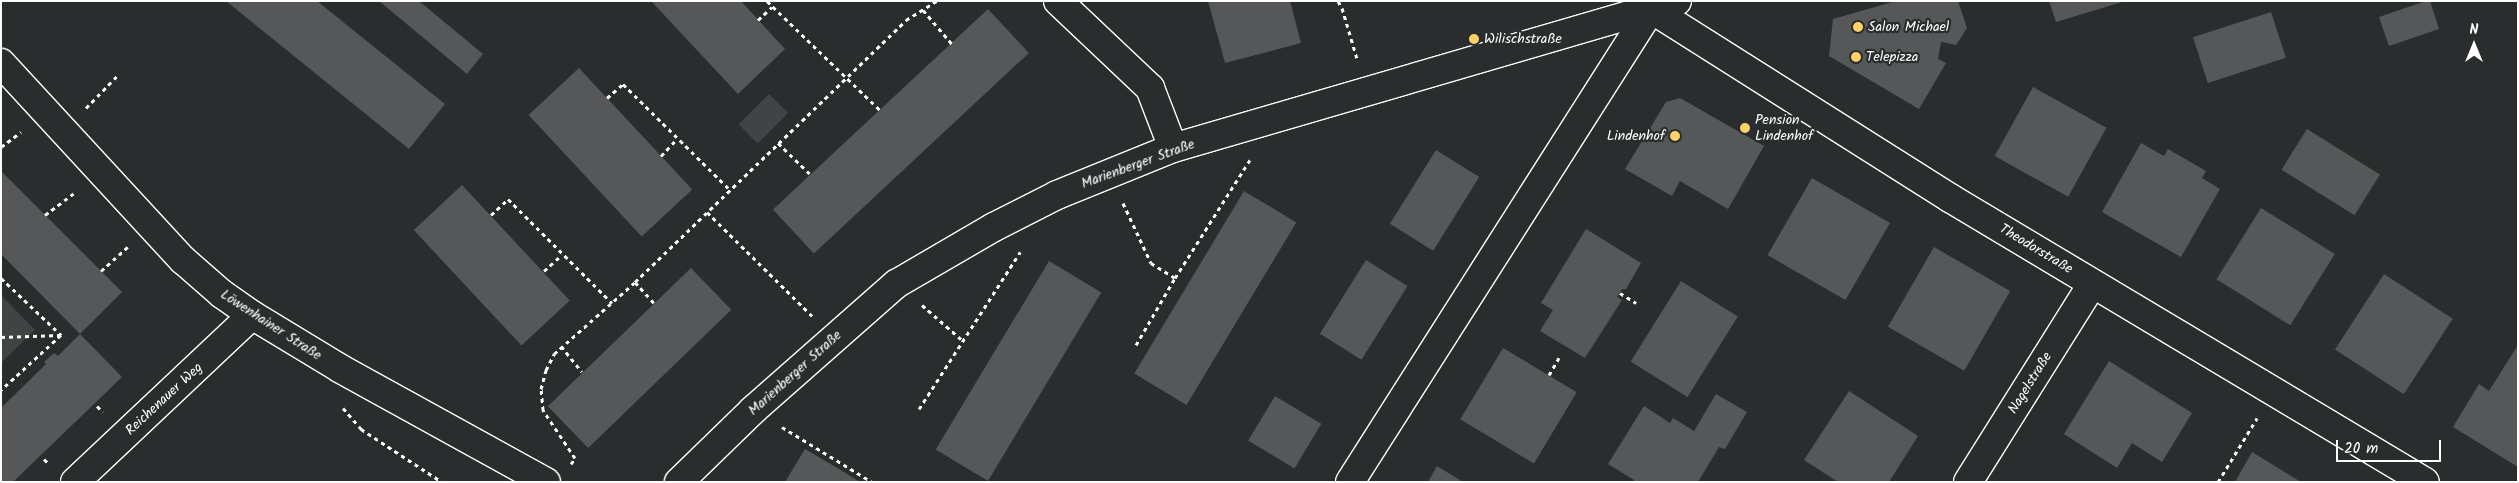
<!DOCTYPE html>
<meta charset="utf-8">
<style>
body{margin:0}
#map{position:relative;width:2519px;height:483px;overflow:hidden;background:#2a2d2e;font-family:Kalam,sans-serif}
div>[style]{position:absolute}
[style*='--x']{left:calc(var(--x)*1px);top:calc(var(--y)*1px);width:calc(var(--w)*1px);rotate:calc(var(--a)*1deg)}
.green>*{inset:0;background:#414445;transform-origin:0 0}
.building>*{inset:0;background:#555758;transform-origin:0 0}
.path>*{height:3px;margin-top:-1.5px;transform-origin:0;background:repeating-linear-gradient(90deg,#fff 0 4px,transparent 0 8px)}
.roads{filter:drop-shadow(1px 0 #fff) drop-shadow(-1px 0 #fff) drop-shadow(0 1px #fff) drop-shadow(0 -1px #fff)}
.minor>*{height:28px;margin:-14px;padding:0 14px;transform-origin:14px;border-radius:14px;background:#2a2d2e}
.dots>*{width:14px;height:14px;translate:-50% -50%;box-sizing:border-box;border:2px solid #2a2d2e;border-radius:50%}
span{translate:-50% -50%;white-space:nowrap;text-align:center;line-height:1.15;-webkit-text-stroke:4.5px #2a2d2e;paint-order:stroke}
.poi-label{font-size:14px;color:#fff}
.left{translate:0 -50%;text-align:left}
.right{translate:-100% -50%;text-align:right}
.street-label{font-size:14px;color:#fff}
.frame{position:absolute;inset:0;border:2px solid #fff;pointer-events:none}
.north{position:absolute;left:2449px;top:20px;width:50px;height:50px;-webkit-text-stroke:4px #2a2d2e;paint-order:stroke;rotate:0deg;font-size:14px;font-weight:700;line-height:20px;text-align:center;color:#fff}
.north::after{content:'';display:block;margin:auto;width:18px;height:22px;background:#fff;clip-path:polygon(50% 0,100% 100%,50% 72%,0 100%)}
.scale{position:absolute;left:2336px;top:440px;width:105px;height:22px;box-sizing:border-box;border:2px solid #fff;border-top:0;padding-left:6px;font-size:15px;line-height:18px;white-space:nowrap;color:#fff;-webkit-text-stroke:4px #2a2d2e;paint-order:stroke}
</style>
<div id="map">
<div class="green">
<div style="left:769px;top:94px;width:27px;height:43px;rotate:45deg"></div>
<div style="clip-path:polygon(1px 295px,35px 330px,1px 363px)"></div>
</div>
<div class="building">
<div style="clip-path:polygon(226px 1px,317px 1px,445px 104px,409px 149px)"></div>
<div style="clip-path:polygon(379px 1px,419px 1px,483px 54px,467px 74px)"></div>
<div style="clip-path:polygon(651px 1px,741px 1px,785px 49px,738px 94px)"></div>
<div style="clip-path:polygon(1208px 1px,1290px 1px,1301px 43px,1225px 63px)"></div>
<div style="clip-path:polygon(1896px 1px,1958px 1px,1967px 28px,1956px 45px,1941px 42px,1938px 59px,1946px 63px,1919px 109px,1829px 56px,1833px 19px)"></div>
<div style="clip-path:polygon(2049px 1px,2122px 1px,2122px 2px,2056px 22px)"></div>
<div style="clip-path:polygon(2426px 1px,2430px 1px,2439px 29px,2389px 46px,2379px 17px)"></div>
<div style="left:988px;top:9px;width:60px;height:294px;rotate:47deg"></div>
<div style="left:2271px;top:12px;width:48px;height:82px;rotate:72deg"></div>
<div style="left:579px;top:68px;width:166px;height:69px;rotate:47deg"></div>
<div style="left:2033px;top:87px;width:84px;height:79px;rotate:29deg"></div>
<div style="clip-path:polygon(1680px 98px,1764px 146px,1728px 209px,1680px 181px,1672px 196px,1625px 169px,1666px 102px)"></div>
<div style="left:2307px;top:129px;width:86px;height:48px;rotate:32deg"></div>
<div style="clip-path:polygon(2141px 143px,2164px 156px,2168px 149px,2206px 171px,2202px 178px,2220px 189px,2181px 257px,2102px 212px)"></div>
<div style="left:1436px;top:150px;width:51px;height:87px;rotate:32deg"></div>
<div style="clip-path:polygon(1px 171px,122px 292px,80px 334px,1px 254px)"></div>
<div style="left:1812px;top:178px;width:90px;height:89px;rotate:30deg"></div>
<div style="left:462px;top:185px;width:158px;height:66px;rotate:47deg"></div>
<div style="left:1244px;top:191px;width:61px;height:213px;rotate:31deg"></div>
<div style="left:2261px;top:208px;width:87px;height:84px;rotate:32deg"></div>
<div style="clip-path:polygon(1586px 229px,1641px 263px,1626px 289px,1622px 289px,1620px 293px,1617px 297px,1622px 300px,1585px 358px,1540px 331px,1553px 310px,1541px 303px)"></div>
<div style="left:1934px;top:247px;width:88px;height:92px;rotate:30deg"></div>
<div style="left:1366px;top:260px;width:49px;height:87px;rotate:32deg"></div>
<div style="left:1049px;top:261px;width:61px;height:220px;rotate:31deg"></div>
<div style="left:691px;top:268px;width:58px;height:199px;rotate:46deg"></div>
<div style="left:2384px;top:274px;width:82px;height:90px;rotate:33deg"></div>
<div style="left:1681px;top:281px;width:67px;height:95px;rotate:32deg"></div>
<div style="clip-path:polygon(80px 334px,122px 377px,13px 482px,1px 482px,1px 408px,46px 364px,44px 362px,54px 353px,58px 356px)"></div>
<div style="clip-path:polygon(2518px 345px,2518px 467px,2453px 427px,2479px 384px,2489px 391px)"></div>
<div style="left:1503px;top:348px;width:86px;height:83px;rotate:31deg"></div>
<div style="clip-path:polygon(2109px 361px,2192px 413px,2162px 462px,2132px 443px,2117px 468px,2064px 434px)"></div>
<div style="clip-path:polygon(1849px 391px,1918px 436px,1889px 482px,1838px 482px,1804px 460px)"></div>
<div style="clip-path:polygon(1716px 394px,1747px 412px,1725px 449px,1719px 447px,1698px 482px,1633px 482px,1634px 480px,1608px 464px,1644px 406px,1670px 423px,1673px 418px,1694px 431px)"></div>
<div style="left:1275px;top:396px;width:54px;height:52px;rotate:31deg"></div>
<div style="clip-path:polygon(805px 449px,839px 469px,860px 482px,785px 482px)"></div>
<div style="clip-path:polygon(2252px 452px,2301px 482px,2235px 482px)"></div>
<div style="clip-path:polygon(1437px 466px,1463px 482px,1428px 482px)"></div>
</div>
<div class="path">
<div style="--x:767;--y:1;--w:158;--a:44"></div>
<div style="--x:1338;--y:1;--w:8;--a:60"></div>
<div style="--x:1342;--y:8;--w:56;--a:73.5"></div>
<div style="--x:923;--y:10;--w:45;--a:49.5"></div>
<div style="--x:758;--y:20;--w:19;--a:-43"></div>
<div style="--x:607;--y:98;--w:21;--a:-41"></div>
<div style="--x:623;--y:84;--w:149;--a:44.7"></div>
<div style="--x:86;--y:108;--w:46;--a:-45.9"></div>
<div style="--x:778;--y:143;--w:46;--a:44.1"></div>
<div style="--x:1;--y:147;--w:25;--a:-37"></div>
<div style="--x:661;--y:156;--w:23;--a:-47"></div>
<div style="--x:1123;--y:203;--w:66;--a:65"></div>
<div style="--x:1151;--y:263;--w:28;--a:32"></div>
<div style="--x:707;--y:212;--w:149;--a:44.7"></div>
<div style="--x:45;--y:215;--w:38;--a:-37"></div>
<div style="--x:491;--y:215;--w:23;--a:-43"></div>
<div style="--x:508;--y:199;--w:147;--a:45"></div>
<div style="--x:101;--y:271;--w:36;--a:-42"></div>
<div style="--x:544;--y:271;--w:24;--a:-42"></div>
<div style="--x:1;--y:278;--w:83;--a:43.5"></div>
<div style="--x:61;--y:335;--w:81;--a:137.5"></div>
<div style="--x:635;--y:282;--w:28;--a:48"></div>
<div style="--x:1620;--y:293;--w:19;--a:32"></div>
<div style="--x:922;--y:305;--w:53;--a:41.2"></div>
<div style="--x:1;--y:337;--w:60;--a:-1.9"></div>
<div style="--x:1136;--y:345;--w:78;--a:-59.8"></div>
<div style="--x:1175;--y:278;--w:140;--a:-57.6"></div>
<div style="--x:561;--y:346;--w:33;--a:51"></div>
<div style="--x:1549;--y:375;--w:20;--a:-60"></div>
<div style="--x:97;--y:406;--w:8;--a:45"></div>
<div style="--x:343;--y:408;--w:28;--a:49"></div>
<div style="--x:361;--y:429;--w:97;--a:33.2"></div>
<div style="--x:919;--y:409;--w:187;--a:-57.2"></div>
<div style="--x:782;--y:427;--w:105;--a:31.4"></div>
<div style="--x:44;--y:459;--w:7;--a:45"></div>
<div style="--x:571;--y:464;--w:7;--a:-56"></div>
<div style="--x:575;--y:458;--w:58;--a:-123.7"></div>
<div style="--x:543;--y:410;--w:21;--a:-95"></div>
<div style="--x:541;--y:389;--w:20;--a:-75"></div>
<div style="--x:546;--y:370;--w:18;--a:-63"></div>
<div style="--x:554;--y:354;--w:108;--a:-41.6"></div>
<div style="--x:635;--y:282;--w:377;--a:-44"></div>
<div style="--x:906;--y:20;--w:36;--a:-32"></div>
<div style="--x:2218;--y:482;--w:75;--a:-58.6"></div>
</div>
<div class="roads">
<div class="minor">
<div style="--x:1058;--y:1;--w:127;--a:43.4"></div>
<div style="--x:1150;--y:88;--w:64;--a:69"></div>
<div style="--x:1;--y:63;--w:268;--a:47.3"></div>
<div style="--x:183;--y:260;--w:52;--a:41.1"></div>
<div style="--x:222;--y:294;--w:37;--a:35"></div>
<div style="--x:252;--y:315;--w:104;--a:31.2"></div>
<div style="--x:341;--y:369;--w:234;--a:28.9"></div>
<div style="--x:75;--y:482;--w:243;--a:-43.3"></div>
<div style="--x:679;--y:482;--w:103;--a:-44.2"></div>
<div style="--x:753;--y:410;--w:191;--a:-41.4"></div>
<div style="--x:896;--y:284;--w:113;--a:-30.2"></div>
<div style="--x:994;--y:227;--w:71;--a:-26.9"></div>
<div style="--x:1057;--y:195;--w:125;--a:-22.1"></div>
<div style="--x:1173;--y:148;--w:525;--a:-16.26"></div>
<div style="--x:1350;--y:482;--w:561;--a:-57.53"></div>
<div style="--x:1651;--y:9;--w:354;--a:32.3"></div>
<div style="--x:1950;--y:198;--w:553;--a:30.87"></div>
<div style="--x:1968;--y:482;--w:234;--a:-57.9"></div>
</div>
</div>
<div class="dots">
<div style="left:1858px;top:27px;background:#ffd166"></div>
<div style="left:1474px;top:39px;background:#ffd166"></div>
<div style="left:1856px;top:57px;background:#ffd166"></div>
<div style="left:1745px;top:128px;background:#ffd166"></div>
<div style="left:1675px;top:136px;background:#ffd166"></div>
</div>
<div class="poi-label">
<span class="left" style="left:1868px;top:27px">Salon Michael</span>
<span class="left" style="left:1484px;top:39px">Wilischstraße</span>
<span class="left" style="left:1866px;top:57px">Telepizza</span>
<span class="left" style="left:1755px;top:128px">Pension<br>Lindenhof</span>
<span class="right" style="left:1665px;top:136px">Lindenhof</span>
</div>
<div class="street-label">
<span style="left:1138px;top:164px;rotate:-20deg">Marienberger Straße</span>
<span style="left:2036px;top:249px;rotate:31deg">Theodorstraße</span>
<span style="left:271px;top:325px;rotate:33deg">Löwenhainer Straße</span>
<span style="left:795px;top:373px;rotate:-42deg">Marienberger Straße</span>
<span style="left:2030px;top:383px;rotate:-58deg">Nagelstraße</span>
<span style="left:164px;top:399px;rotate:-43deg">Reichenauer Weg</span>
</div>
<div class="frame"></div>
<div class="north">N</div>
<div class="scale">20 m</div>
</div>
